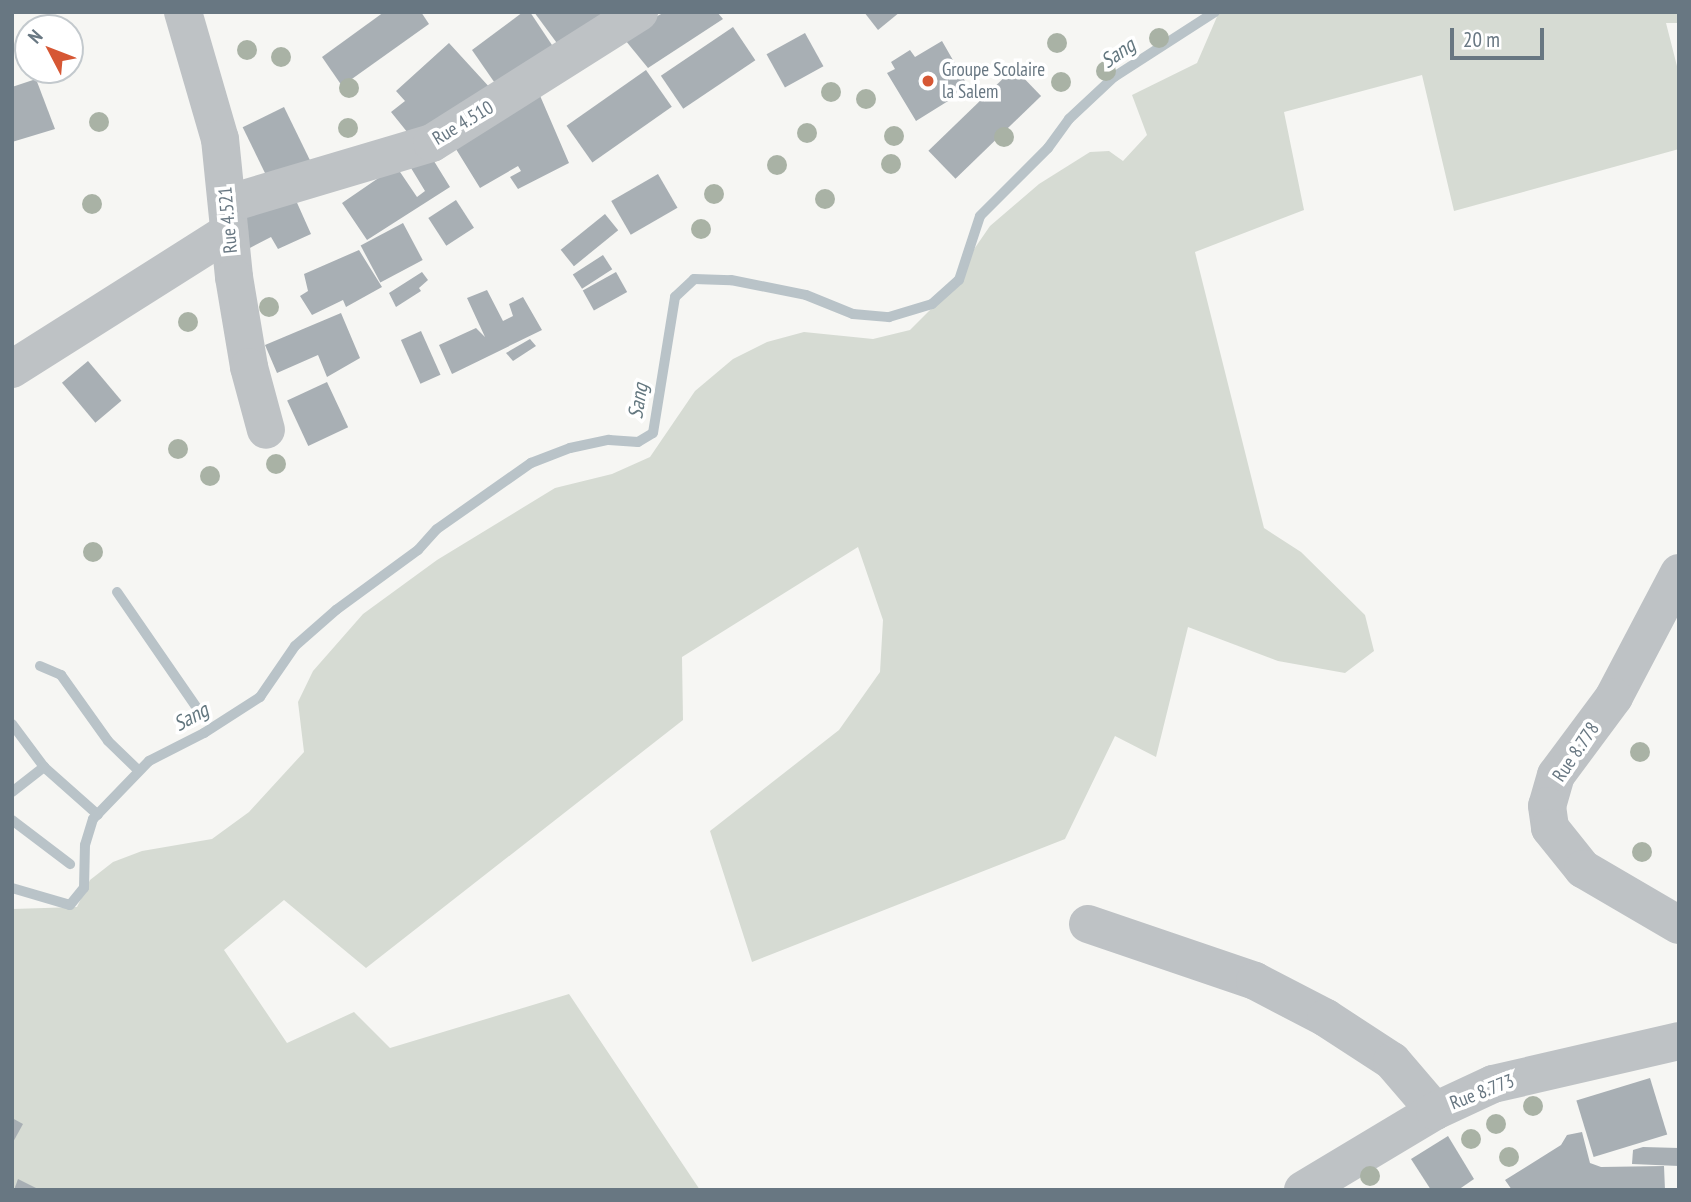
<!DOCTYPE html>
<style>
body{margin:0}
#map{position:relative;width:1691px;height:1202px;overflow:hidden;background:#f6f6f3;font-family:"PT Sans Narrow",sans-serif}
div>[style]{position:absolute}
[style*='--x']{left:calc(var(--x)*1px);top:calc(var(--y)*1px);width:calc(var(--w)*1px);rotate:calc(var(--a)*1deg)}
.green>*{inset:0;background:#d6dbd3}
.stream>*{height:10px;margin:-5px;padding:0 5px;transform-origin:5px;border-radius:5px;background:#b9c3c8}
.building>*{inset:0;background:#a8afb4;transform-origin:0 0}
.minor>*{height:38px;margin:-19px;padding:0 19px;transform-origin:19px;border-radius:19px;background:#bec2c5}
.trees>*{width:20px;height:20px;margin:-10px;border-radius:50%;background:#a9b2a5}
.dots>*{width:19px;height:19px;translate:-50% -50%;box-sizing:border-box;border:4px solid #fff;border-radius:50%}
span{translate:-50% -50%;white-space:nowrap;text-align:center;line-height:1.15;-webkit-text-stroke:7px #fff;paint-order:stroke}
.poi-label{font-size:19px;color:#687782}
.left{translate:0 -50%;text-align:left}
.street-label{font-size:19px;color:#687782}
.water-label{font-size:21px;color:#63777f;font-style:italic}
.frame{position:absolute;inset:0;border:14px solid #687782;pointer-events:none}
.north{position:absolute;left:14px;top:14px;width:70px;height:70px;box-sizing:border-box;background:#fff;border:2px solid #c3c9cd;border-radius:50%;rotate:312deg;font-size:19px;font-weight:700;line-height:28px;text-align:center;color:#687782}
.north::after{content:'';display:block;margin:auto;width:24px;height:32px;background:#d65734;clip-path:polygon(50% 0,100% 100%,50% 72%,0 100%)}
.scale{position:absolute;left:1450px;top:28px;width:94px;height:32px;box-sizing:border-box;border:4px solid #687782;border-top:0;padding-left:9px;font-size:21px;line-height:24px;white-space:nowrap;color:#687782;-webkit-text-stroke:5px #fff;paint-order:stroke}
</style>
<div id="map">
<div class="green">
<div style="clip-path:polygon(1219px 12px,1679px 12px,1679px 23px,1666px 23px,1679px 74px,1679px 149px,1454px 211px,1422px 75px,1284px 112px,1304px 210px,1195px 252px,1264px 528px,1301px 552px,1365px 615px,1374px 651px,1345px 673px,1278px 661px,1188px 627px,1156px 757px,1115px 736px,1065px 839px,752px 962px,710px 831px,839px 730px,880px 672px,883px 620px,858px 547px,682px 657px,683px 720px,366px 968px,284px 900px,224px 950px,287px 1043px,354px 1012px,390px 1048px,569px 994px,700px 1190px,12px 1190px,12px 909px,77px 907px,90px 880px,113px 862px,142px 851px,212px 839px,249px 812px,304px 752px,298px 702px,313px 671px,363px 614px,437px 560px,555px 488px,612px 474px,650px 457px,695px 391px,733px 359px,767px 342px,804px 332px,873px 339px,910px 330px,937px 303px,990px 226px,1039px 184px,1090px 152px,1109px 151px,1123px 161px,1147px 135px,1132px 95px,1197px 63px)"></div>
</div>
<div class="stream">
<div style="--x:117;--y:592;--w:145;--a:55.4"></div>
<div style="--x:40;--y:666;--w:23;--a:23"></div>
<div style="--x:61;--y:675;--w:81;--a:54.5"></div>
<div style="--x:108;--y:741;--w:39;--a:44"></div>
<div style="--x:12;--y:724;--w:54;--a:53.3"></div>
<div style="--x:44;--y:767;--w:72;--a:41.6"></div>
<div style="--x:12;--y:792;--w:41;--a:-38"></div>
<div style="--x:12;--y:820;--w:73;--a:37.2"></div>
<div style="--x:12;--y:888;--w:60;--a:16.3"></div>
<div style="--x:70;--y:905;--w:22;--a:-51"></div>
<div style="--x:84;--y:888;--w:43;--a:-88.7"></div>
<div style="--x:85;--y:845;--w:27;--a:-73"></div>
<div style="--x:93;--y:819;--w:81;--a:-46"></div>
<div style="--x:149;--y:761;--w:62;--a:-27"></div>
<div style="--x:204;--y:733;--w:67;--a:-32.7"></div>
<div style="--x:260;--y:697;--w:62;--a:-55.5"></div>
<div style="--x:295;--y:646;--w:55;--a:-41.3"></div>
<div style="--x:336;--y:610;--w:102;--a:-36.2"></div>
<div style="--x:418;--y:550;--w:28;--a:-48"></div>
<div style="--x:437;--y:529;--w:115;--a:-35.1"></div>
<div style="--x:531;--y:463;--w:42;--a:-21"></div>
<div style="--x:570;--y:448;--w:40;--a:-12"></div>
<div style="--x:609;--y:440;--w:29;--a:4"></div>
<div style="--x:638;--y:442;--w:17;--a:-31"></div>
<div style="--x:653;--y:433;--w:138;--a:-80.8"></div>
<div style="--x:675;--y:297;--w:26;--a:-43"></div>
<div style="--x:694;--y:279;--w:37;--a:2"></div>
<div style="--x:731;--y:280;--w:76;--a:11.3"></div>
<div style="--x:806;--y:295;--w:51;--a:22"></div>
<div style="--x:853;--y:314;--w:36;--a:5"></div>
<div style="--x:889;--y:317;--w:45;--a:-16.8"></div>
<div style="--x:932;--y:304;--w:36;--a:-42"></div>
<div style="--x:959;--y:280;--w:67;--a:-71.8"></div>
<div style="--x:980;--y:216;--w:96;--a:-45"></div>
<div style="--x:1048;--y:148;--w:36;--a:-54"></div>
<div style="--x:1069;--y:119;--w:62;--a:-43"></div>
<div style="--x:1114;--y:77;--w:120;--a:-32.8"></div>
</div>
<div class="building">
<div style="clip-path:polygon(384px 12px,421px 12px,429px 24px,342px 86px,322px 57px)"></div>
<div style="clip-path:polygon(523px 12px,530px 12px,554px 48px,499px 89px,472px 50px)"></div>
<div style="clip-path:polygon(534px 12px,599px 12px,604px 19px,562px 50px)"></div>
<div style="clip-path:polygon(665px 12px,717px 12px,723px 19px,648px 68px,621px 35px)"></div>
<div style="clip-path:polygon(864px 12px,900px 12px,878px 30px)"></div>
<div style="left:733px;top:27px;width:40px;height:87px;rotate:56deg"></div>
<div style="left:805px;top:33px;width:38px;height:44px;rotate:61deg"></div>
<div style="clip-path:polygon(942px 41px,969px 88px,916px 121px,887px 73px,895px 69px,891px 62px,910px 50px,915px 57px)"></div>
<div style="clip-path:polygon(449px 43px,492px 90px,416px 143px,391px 112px,405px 101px,396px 91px)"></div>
<div style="left:1014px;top:68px;width:39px;height:119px;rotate:46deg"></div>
<div style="left:646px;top:70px;width:45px;height:97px;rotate:55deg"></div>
<div style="clip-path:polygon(36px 79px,55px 129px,12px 142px,12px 87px)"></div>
<div style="clip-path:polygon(538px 91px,569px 163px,518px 189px,510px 177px,521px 171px,518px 166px,480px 188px,451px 141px)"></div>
<div style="left:284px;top:107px;width:59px;height:46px;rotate:64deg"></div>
<div style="clip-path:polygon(429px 153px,450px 187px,367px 240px,342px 203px,396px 166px,417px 197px,425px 191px,411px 168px)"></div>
<div style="left:658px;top:174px;width:39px;height:54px;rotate:60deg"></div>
<div style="clip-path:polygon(294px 196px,311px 234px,278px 249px,271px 237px,248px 249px,232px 218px)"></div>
<div style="left:456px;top:200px;width:33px;height:33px;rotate:57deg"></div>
<div style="left:605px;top:214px;width:21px;height:57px;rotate:51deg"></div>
<div style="left:403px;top:223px;width:42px;height:48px;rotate:62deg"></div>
<div style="clip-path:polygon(359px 250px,382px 287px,346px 307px,343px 300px,312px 315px,300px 296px,308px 291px,304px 274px)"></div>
<div style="left:603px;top:255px;width:17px;height:36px;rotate:57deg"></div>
<div style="clip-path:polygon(422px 272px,428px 280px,419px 288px,421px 291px,396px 307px,389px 293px)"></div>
<div style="left:616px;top:272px;width:23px;height:38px;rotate:61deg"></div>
<div style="clip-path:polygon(487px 290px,503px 321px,513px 316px,509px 304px,523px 297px,542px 330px,452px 374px,439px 345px,476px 328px,485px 337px,467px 298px)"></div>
<div style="clip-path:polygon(341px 313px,360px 358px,327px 377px,318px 355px,277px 373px,265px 345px)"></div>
<div style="left:421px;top:331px;width:48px;height:22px;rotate:66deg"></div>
<div style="clip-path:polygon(530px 339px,536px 346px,513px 361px,506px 353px)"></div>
<div style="left:88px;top:361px;width:52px;height:34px;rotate:50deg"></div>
<div style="left:327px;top:382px;width:50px;height:44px;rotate:65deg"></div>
<div style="left:1650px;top:1078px;width:59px;height:77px;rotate:73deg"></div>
<div style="clip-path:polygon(12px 1118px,23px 1124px,12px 1144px)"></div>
<div style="clip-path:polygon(1582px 1132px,1590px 1163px,1601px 1167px,1664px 1166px,1665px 1190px,1512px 1190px,1505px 1180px,1561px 1145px,1567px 1135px)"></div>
<div style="clip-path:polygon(1448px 1136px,1474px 1179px,1458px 1190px,1431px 1190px,1411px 1159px)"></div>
<div style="clip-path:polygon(1643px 1147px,1679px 1148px,1679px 1166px,1632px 1164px,1633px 1150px)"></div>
<div style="clip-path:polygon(18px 1179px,40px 1190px,14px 1190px)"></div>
</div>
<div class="minor">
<div style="--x:183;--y:12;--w:132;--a:73.8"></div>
<div style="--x:220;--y:139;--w:139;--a:84.2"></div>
<div style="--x:234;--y:277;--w:91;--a:80.5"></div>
<div style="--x:249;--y:367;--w:65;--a:74.9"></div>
<div style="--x:227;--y:204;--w:214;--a:-16.6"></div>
<div style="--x:432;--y:143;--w:245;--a:-32.3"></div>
<div style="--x:12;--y:369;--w:257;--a:-32.3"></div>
<div style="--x:1679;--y:573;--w:140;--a:117.7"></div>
<div style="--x:1614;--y:697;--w:97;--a:126.6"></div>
<div style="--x:1556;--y:775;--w:32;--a:106"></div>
<div style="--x:1547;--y:806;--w:22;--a:82"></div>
<div style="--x:1550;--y:828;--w:53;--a:51.2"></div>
<div style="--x:1583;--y:869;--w:111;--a:30.3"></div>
<div style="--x:1088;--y:924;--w:176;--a:18.8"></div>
<div style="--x:1255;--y:981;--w:80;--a:27.5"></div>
<div style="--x:1326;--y:1018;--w:79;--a:33.1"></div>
<div style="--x:1392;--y:1061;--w:66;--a:49.3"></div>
<div style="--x:1303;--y:1190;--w:154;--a:-30.9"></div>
<div style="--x:1435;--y:1111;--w:64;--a:-25"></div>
<div style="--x:1493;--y:1084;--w:191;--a:-13"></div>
</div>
<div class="trees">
<div style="left:1159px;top:38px"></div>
<div style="left:1057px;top:43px"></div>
<div style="left:247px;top:50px"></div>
<div style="left:281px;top:57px"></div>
<div style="left:1106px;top:71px"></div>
<div style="left:1061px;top:82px"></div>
<div style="left:349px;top:88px"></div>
<div style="left:831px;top:92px"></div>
<div style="left:866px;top:99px"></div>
<div style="left:99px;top:122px"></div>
<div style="left:348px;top:128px"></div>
<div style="left:807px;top:133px"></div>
<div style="left:894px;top:136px"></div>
<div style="left:1004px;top:137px"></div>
<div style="left:891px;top:164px"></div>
<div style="left:777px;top:165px"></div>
<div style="left:714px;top:194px"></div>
<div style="left:825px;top:199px"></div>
<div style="left:92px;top:204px"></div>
<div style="left:701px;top:229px"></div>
<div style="left:269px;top:307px"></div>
<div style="left:188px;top:322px"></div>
<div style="left:178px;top:449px"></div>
<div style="left:276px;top:464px"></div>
<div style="left:210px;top:476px"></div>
<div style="left:93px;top:552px"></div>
<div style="left:1640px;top:752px"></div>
<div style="left:1642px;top:852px"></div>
<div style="left:1533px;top:1106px"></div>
<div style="left:1496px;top:1124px"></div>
<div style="left:1471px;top:1139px"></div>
<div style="left:1509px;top:1157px"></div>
<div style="left:1370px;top:1176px"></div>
</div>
<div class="dots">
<div style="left:928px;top:81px;background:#d65734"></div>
</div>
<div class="poi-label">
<span class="left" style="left:942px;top:81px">Groupe Scolaire<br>la Salem</span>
</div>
<div class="street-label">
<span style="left:463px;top:123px;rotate:-31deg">Rue 4.510</span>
<span style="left:228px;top:220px;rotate:-95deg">Rue 4.521</span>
<span style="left:1576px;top:752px;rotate:-56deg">Rue 8.778</span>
<span style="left:1482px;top:1092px;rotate:-21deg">Rue 8.773</span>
</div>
<div class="water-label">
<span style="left:1118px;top:53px;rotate:-35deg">Sang</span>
<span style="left:638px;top:401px;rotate:-81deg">Sang</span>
<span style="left:191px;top:717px;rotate:-29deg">Sang</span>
</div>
<div class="frame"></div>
<div class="north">N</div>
<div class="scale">20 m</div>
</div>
